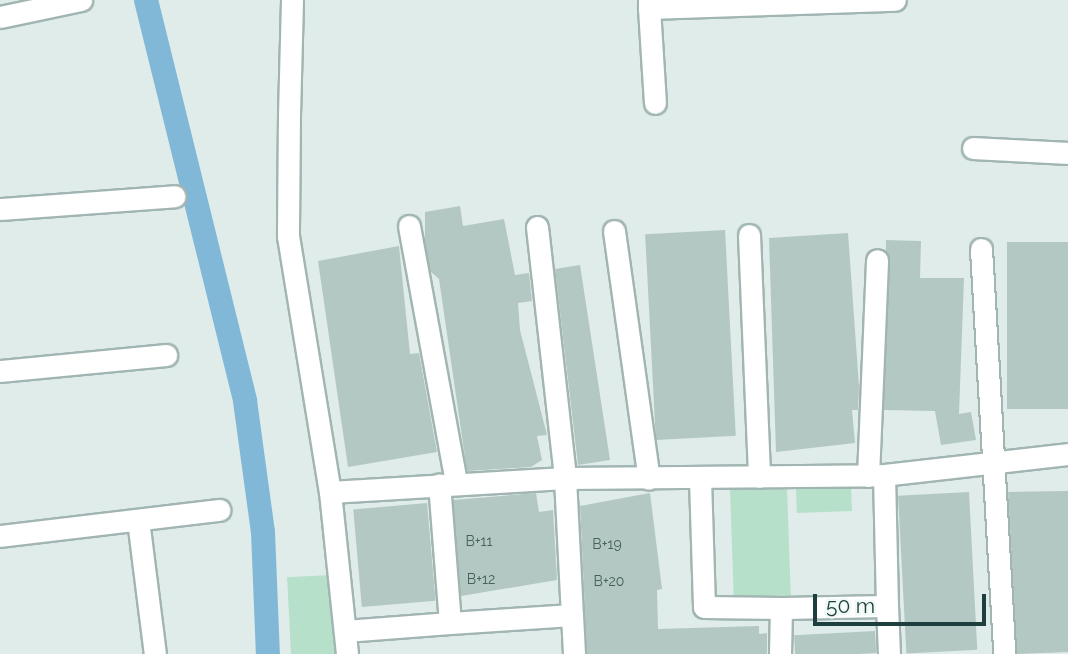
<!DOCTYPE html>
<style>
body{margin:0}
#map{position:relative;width:1068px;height:654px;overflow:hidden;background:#dfece9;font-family:Raleway,sans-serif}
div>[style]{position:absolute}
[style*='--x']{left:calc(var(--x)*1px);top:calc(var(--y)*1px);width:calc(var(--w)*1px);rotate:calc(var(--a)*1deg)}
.green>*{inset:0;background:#b6e0ca;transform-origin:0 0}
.canal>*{height:24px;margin:-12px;padding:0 12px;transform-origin:12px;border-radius:12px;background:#81b8d8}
.building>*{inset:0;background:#b4c8c3;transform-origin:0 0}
.roads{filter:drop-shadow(2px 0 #a1b5b2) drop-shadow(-2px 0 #a1b5b2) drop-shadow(0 2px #a1b5b2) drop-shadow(0 -2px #a1b5b2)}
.street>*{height:21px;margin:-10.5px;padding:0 10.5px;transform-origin:10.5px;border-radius:10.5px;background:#fff}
.secondary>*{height:21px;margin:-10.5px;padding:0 10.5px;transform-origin:10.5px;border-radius:10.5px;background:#fff}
span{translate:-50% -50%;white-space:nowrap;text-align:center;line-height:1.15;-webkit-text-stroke:5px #f0f9f6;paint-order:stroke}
.number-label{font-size:14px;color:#44615e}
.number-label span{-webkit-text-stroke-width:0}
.scale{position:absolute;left:813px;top:594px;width:173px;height:32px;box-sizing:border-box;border:4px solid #1e3f3d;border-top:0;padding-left:9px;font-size:21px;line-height:24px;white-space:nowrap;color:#1e3f3d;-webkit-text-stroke:5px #f0f9f6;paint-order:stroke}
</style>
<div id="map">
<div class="green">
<div style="left:851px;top:487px;width:24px;height:55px;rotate:88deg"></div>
<div style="left:787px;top:488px;width:110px;height:57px;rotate:88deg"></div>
<div style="left:331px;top:575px;width:79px;height:44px;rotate:87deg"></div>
</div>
<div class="canal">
<div style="--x:146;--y:0;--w:413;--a:76.1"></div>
<div style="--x:245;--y:401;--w:132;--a:82.2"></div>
<div style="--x:263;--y:532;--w:122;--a:87.7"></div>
</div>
<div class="building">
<div style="clip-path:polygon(460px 206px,463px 226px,504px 219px,515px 275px,529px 273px,532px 301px,518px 303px,520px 330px,547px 435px,537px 436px,542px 460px,531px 467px,467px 471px,439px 279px,430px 271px,425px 242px,425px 212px)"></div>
<div style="left:725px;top:230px;width:206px;height:80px;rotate:87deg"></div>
<div style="clip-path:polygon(848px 233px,859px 386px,858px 410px,852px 410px,855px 443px,776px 452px,769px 238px)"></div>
<div style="clip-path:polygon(886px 240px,921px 241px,920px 278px,964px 278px,959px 414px,971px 412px,976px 440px,941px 445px,935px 411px,884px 410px)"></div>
<div style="left:1007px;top:242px;width:61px;height:167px"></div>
<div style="clip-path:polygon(399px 246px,410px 354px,419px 353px,437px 452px,348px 467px,318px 261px)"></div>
<div style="clip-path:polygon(580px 265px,610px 460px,578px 465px,555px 269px)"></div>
<div style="clip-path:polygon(1068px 491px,1068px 652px,1017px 654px,1008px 492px)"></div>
<div style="left:969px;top:492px;width:158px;height:71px;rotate:87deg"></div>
<div style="clip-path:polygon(536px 493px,539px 512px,553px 510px,557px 580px,461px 596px,453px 500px)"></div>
<div style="clip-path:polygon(650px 493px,662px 589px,657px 590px,658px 629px,759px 626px,759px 634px,767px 633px,767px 654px,587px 654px,580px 506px)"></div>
<div style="left:427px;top:503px;width:98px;height:74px;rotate:85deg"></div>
<div style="left:875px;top:631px;width:22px;height:81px;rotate:87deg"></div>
</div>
<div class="roads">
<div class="street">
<div style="--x:649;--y:0;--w:8;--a:90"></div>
<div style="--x:649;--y:8;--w:246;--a:-1.9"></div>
<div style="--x:0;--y:17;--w:83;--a:-11.9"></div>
<div style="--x:289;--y:115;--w:121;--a:90.5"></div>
<div style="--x:288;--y:236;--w:259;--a:80.7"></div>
<div style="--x:330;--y:492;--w:235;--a:-3.4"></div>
<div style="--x:565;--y:478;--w:319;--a:-0.5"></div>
<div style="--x:884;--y:475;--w:185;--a:-6.5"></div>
<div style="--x:973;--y:148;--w:95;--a:3"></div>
<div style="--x:0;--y:209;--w:175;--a:-4.2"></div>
<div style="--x:409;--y:226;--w:261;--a:79.6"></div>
<div style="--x:537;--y:227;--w:253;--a:83.6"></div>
<div style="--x:565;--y:478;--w:137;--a:87.1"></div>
<div style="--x:614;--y:231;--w:250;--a:82"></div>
<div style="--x:749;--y:235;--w:242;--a:87.6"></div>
<div style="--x:981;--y:249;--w:406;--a:86.7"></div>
<div style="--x:0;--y:371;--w:167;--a:-5.5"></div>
<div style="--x:868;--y:476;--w:216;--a:-87.6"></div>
<div style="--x:700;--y:479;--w:128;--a:88.2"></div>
<div style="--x:704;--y:607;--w:77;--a:0.7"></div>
<div style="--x:330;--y:492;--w:163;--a:84"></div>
<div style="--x:138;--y:520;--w:135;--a:82.8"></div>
<div style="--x:0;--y:536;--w:221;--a:-6.8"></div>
<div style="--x:887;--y:606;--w:48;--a:87.6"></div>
<div style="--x:450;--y:623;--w:122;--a:-3.8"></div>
<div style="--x:572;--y:615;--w:39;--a:87"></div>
<div style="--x:345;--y:631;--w:105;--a:-4.4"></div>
<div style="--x:450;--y:623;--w:139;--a:-94.5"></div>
<div style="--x:780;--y:654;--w:46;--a:-88.8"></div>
<div style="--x:781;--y:608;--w:106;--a:-1.1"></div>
<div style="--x:887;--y:606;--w:131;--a:-91.3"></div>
</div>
<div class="secondary">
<div style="--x:649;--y:8;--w:95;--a:86.4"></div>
<div style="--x:289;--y:115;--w:115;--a:-88.5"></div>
</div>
</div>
<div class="number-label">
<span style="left:479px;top:541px">B+11</span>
<span style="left:607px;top:544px">B+19</span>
<span style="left:481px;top:579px">B+12</span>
<span style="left:609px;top:581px">B+20</span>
</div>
<div class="scale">50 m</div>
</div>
